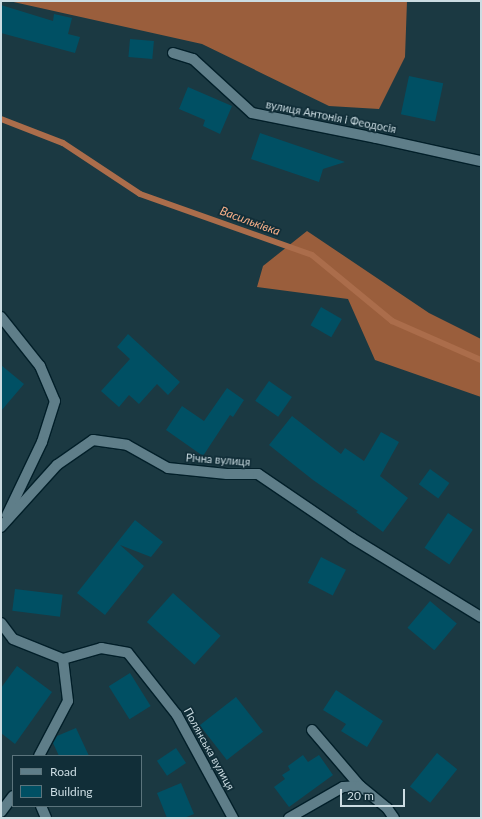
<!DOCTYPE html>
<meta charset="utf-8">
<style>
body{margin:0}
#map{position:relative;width:482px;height:819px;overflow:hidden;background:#1b3942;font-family:Lato,sans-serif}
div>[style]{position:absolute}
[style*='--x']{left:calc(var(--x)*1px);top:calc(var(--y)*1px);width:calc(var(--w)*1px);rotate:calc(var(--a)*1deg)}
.forest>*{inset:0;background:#9a5e3c}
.stream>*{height:6px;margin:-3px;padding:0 3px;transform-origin:3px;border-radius:3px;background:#ab6d4b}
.building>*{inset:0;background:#005064;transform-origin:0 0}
.roads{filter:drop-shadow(1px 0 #021f29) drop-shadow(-1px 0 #021f29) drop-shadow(0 1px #021f29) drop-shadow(0 -1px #021f29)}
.minor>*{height:10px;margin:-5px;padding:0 5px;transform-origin:5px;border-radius:5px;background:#5f7e89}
span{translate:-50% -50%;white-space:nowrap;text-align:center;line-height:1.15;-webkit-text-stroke:3.5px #112e38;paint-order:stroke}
.street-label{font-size:11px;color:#cbdce2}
.water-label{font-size:12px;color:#f5ae88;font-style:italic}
.frame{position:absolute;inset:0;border:2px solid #cbdce2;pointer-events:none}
.legend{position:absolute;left:12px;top:755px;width:130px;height:52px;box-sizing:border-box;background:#112e38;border:1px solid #5b747c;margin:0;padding:5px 7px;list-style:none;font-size:12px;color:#cbdce2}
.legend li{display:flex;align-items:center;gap:8px;height:20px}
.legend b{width:20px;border:1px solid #5b747c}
.scale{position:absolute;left:340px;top:789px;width:65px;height:18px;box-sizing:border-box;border:2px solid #cbdce2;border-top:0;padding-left:5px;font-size:12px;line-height:14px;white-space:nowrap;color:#cbdce2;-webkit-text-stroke:3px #112e38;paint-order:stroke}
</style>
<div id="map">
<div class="forest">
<div style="clip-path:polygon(9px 1px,407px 1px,405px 57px,379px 109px,329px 106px,202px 44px)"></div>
<div style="clip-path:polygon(307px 231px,429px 313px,481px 339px,481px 397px,375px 360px,348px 299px,257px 287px,263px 266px)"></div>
</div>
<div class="stream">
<div style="--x:1;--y:119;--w:66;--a:21.2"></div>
<div style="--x:63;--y:143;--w:92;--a:33.5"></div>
<div style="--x:140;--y:194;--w:182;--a:19.5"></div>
<div style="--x:312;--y:255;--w:104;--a:39.5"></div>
<div style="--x:392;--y:321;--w:97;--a:23.7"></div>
</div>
<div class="building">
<div style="clip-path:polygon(1px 5px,53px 21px,54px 14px,72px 18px,68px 34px,80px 37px,75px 53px,1px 33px)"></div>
<div style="left:130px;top:39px;width:24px;height:18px;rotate:5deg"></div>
<div style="left:409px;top:76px;width:35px;height:39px;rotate:12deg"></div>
<div style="clip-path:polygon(188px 87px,232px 106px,220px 134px,203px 126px,205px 120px,179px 109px)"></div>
<div style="clip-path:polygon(260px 133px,345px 162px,323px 169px,319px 182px,251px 159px)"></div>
<div style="left:321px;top:307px;width:24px;height:21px;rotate:30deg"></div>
<div style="clip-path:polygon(128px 334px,180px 382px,168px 395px,157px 384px,139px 404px,129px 395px,119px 407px,101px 391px,130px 359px,117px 347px)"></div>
<div style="clip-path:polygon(1px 365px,24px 384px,1px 411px)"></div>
<div style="left:269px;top:381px;width:28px;height:24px;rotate:35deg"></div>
<div style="clip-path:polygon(227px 388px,244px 400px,233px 417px,230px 415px,203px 456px,166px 430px,182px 406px,204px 421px)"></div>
<div style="clip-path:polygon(292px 416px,341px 454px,345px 448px,364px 461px,381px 432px,399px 442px,380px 476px,408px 498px,383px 532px,356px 512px,358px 511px,313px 480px,269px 445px)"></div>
<div style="left:430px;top:469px;width:24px;height:19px;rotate:36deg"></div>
<div style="left:448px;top:513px;width:30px;height:42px;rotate:34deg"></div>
<div style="clip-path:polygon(135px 520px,163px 542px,151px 557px,120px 545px,144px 566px,105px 615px,77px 593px)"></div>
<div style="left:321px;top:557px;width:28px;height:29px;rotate:27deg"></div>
<div style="left:15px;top:589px;width:48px;height:22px;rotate:7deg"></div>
<div style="left:173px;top:593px;width:64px;height:39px;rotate:42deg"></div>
<div style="left:430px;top:601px;width:35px;height:35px;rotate:40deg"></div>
<div style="clip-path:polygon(17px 666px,52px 692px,15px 744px,1px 733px,1px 688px)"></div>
<div style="left:130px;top:673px;width:39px;height:25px;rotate:58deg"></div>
<div style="clip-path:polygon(336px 690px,383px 721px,367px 747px,341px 731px,346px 724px,323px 710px)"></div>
<div style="left:236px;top:697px;width:44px;height:46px;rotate:52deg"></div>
<div style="clip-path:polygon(76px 728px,89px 756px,59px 756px,53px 743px,57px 736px)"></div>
<div style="left:176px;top:748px;width:18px;height:23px;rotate:56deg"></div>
<div style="left:437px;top:753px;width:26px;height:43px;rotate:39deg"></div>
<div style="clip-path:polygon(303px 755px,308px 762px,319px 755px,333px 775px,289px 807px,274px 787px,285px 779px,282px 775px,290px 770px,288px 766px)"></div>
<div style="clip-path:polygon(181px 783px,194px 814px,184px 818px,167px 818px,157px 793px)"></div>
</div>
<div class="roads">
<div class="minor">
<div style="--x:173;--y:53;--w:21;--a:17"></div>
<div style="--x:193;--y:59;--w:80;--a:42.5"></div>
<div style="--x:252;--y:113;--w:126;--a:11.4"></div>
<div style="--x:376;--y:138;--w:107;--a:12.4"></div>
<div style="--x:1;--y:317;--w:63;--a:51.5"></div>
<div style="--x:40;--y:366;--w:38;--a:67"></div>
<div style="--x:55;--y:401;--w:43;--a:107.6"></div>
<div style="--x:42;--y:442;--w:81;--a:115.6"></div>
<div style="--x:1;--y:527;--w:84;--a:-47.9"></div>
<div style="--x:57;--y:465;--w:44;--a:-34.8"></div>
<div style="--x:93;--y:440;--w:34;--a:8"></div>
<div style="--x:127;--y:445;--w:47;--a:29.3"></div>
<div style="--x:168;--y:468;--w:59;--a:5.8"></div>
<div style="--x:227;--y:474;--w:31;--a:0"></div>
<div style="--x:258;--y:474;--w:114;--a:34.2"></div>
<div style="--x:352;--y:538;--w:151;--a:31.5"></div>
<div style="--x:1;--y:623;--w:20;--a:53"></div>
<div style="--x:13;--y:639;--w:54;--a:21.8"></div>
<div style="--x:63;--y:659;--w:40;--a:-16"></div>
<div style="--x:101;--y:648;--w:27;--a:10"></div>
<div style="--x:128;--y:653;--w:79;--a:51.7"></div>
<div style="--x:177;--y:715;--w:117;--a:61.5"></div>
<div style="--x:312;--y:730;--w:74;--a:49.4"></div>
<div style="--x:39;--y:756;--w:62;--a:-62.2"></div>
<div style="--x:68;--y:701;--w:42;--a:-96.8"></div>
<div style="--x:41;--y:806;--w:13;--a:67"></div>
<div style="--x:1;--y:812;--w:20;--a:-53"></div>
<div style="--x:289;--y:818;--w:62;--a:-29.9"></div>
<div style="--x:343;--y:787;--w:17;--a:-3"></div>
<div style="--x:360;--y:786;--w:35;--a:39"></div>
<div style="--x:387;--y:808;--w:12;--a:55"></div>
</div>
</div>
<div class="street-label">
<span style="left:331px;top:117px;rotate:11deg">вулиця Антонія і Феодосія</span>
<span style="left:218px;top:460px;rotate:4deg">Річна вулиця</span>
<span style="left:209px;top:749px;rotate:61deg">Полянська вулиця</span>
</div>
<div class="water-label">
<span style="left:250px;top:221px;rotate:20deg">Васильківка</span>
</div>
<div class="frame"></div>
<ul class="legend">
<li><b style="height:5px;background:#5f7e89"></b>Road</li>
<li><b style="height:11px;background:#005064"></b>Building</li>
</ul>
<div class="scale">20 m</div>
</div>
